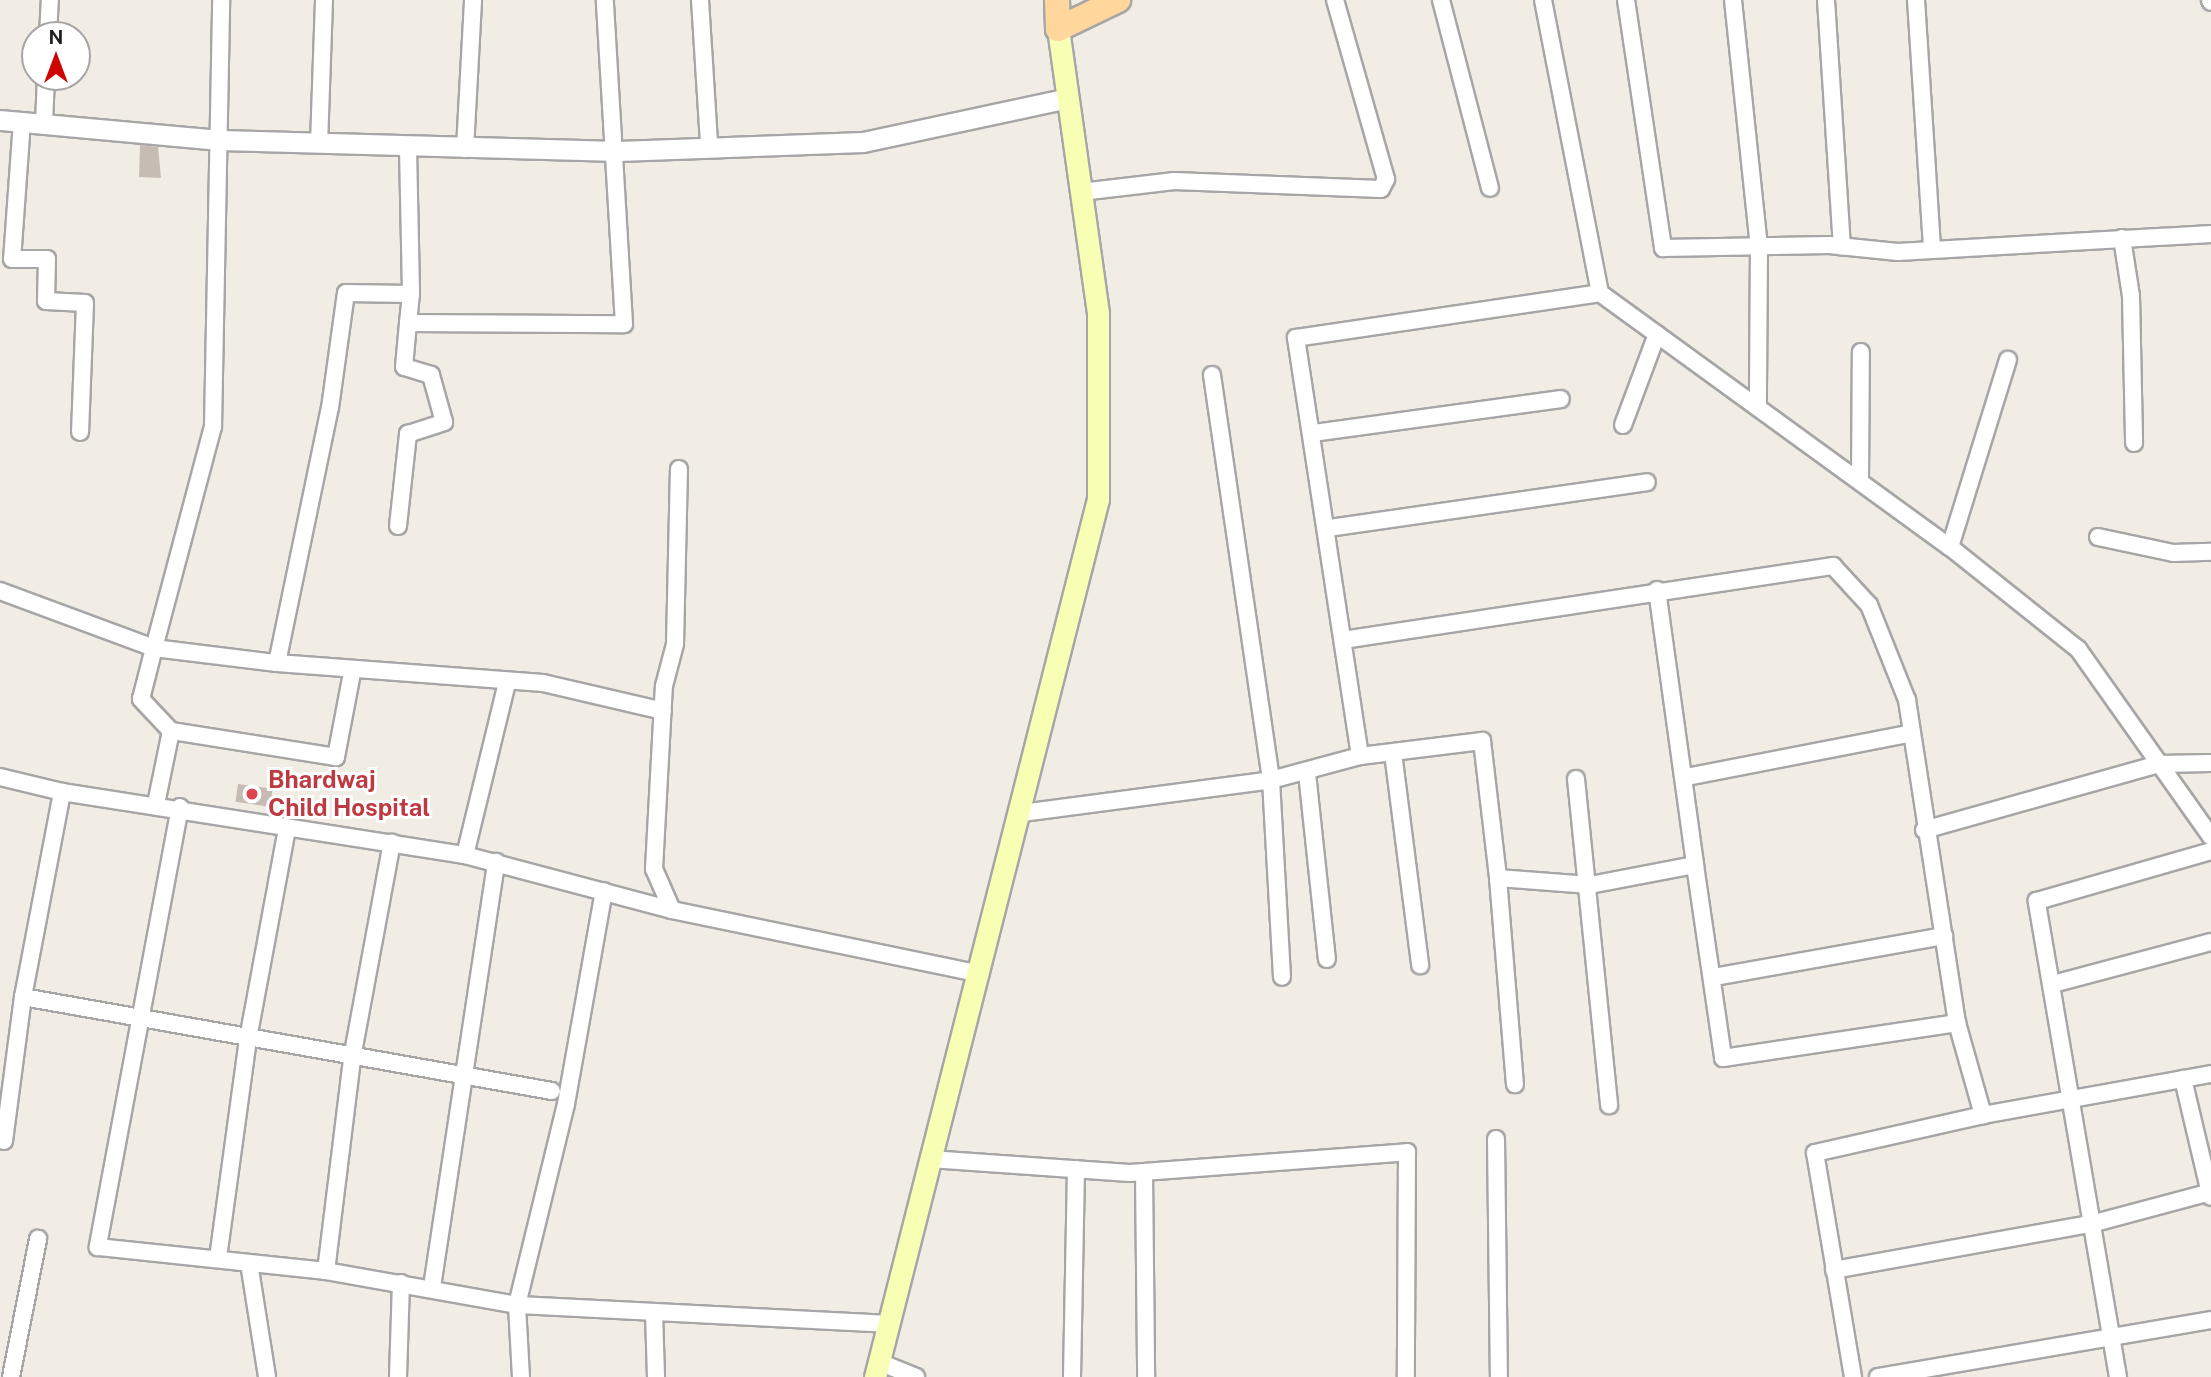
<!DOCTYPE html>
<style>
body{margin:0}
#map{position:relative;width:2211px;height:1377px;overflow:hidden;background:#f1ede5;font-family:"Public Sans",sans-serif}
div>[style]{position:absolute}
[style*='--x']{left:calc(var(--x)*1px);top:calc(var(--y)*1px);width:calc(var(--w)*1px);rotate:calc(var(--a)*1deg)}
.building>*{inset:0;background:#c6bcb4;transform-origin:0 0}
.roads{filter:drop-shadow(2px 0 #a6a6a6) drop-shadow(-2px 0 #a6a6a6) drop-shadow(0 2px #a6a6a6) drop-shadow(0 -2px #a6a6a6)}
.minor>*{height:16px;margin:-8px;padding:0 8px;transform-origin:8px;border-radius:8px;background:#fff}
.tertiary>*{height:19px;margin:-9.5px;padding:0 9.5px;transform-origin:9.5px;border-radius:9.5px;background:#fff}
.secondary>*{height:21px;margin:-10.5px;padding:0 10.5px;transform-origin:10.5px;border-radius:10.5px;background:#f9feb5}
.primary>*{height:24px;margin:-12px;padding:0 12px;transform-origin:12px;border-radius:12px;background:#ffd69c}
.dots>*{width:19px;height:19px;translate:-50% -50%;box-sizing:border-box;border:4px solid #fff;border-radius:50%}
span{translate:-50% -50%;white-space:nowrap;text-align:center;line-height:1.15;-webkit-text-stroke:6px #fff;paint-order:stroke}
.health-label{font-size:24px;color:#be3a42;font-weight:700}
.left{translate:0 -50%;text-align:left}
.north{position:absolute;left:21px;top:21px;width:70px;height:70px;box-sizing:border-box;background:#fff;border:2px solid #a5a5a5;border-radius:50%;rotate:0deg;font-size:19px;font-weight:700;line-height:28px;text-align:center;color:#1f1f1f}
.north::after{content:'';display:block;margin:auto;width:24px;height:32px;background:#cf0400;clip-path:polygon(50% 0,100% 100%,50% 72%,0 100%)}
</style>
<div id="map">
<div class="building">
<div style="clip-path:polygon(140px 145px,158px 147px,161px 178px,139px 177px)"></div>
<div style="left:238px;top:784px;width:35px;height:18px;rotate:8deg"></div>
</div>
<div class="roads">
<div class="minor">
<div style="--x:700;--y:0;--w:145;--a:86.4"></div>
<div style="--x:1441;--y:0;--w:194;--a:75.4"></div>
<div style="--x:1543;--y:0;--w:298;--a:79"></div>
<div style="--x:1600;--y:293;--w:432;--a:36"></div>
<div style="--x:1950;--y:547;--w:164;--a:38.6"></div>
<div style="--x:2078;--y:649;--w:230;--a:54.7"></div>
<div style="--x:1626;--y:0;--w:251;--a:81.5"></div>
<div style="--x:1663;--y:248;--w:166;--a:-1"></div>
<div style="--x:1829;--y:245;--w:69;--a:5.8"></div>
<div style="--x:1898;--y:252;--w:314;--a:-3.3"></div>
<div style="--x:1733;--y:0;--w:247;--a:84"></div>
<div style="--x:1759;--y:246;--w:158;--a:90.4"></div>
<div style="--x:1826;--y:0;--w:247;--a:86.3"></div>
<div style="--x:1916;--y:0;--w:250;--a:86.3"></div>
<div style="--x:2210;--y:0;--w:2;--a:63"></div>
<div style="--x:48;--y:35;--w:35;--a:-87"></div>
<div style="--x:22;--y:121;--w:138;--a:94.1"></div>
<div style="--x:12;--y:259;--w:35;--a:0"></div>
<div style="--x:47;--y:259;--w:42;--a:91.4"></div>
<div style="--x:46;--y:301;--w:39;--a:3"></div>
<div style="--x:85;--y:303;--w:129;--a:92.2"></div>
<div style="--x:44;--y:123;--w:46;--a:-87.5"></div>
<div style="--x:319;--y:144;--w:144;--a:-88"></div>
<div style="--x:408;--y:148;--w:146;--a:88.8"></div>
<div style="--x:465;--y:149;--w:149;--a:-86.9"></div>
<div style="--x:1081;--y:192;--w:94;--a:-6.7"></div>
<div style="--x:1174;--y:181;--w:207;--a:2.2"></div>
<div style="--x:1381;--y:189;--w:11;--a:-63"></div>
<div style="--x:1386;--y:179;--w:186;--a:-105.9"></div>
<div style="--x:2122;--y:238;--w:59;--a:81.2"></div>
<div style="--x:2131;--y:296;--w:147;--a:88.8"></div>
<div style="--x:1212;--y:375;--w:409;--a:81.7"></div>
<div style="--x:1271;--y:780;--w:197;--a:86.8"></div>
<div style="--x:1623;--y:425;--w:97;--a:-69.5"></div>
<div style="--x:1313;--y:433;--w:250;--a:-7.8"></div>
<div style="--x:1860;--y:480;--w:128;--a:-89.6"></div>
<div style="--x:398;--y:526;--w:93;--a:-83.8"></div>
<div style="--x:408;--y:434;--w:38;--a:-18"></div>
<div style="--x:444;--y:422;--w:49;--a:-105.5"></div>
<div style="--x:431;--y:375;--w:28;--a:-163"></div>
<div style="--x:404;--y:367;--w:44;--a:-84.8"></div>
<div style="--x:1329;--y:528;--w:321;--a:-8.2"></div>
<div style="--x:2098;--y:537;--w:77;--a:12"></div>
<div style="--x:2173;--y:553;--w:38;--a:-2"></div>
<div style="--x:1950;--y:547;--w:196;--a:-72.8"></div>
<div style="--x:1657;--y:590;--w:278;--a:82.1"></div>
<div style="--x:0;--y:591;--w:164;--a:20.3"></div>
<div style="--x:154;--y:648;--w:229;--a:-75.1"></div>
<div style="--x:213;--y:427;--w:427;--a:-88.9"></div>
<div style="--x:1343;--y:640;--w:496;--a:-8.6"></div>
<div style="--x:1833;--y:566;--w:53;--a:47.3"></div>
<div style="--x:1869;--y:605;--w:102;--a:68.2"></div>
<div style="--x:1907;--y:700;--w:327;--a:81.2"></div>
<div style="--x:277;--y:663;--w:267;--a:4.3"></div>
<div style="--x:543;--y:683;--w:123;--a:13.1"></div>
<div style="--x:352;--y:673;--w:86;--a:100.8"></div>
<div style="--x:336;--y:757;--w:167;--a:-171"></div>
<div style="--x:171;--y:731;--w:44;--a:-133.2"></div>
<div style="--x:141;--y:699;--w:53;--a:-75.7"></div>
<div style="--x:154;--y:648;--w:124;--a:7"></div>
<div style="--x:277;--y:663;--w:260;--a:-78.3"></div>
<div style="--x:330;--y:408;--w:116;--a:-82.1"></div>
<div style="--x:346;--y:293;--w:65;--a:0.9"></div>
<div style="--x:411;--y:294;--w:29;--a:96"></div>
<div style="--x:408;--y:323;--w:216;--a:0.3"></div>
<div style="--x:624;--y:324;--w:325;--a:-93.4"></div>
<div style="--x:1393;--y:753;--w:214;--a:82.7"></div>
<div style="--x:1360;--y:756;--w:123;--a:-7"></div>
<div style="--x:1482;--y:741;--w:138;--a:83.3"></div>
<div style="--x:1498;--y:878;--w:92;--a:4.4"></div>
<div style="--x:1590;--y:885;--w:107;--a:-10.8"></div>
<div style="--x:1695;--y:865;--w:195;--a:81.7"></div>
<div style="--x:1723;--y:1058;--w:237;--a:-8.5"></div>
<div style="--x:1957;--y:1023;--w:96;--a:74.2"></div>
<div style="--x:1983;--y:1115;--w:232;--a:-10.2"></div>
<div style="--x:1307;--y:773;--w:187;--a:83.9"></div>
<div style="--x:0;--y:777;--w:64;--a:13.6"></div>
<div style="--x:62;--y:792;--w:408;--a:8.9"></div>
<div style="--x:465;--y:855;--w:214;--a:14.9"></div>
<div style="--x:672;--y:910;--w:315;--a:11.7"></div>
<div style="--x:1686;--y:777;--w:225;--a:-11"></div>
<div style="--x:1576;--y:779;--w:328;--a:84.2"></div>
<div style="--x:156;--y:804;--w:75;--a:-78.4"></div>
<div style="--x:180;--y:807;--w:448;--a:100.6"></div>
<div style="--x:98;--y:1247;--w:229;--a:6"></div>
<div style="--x:326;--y:1271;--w:194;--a:10.1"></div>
<div style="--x:517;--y:1305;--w:371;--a:2.9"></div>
<div style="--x:1022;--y:813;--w:251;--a:-7.5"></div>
<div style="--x:1271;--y:780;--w:92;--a:-15.1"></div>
<div style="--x:1360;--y:756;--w:423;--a:-98.7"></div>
<div style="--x:1296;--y:338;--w:307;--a:-8.4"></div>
<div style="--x:1924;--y:830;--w:244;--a:-15.7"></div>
<div style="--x:2159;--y:764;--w:52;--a:-1.1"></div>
<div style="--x:465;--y:855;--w:177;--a:-76.3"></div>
<div style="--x:1498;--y:878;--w:207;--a:85.3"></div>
<div style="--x:672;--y:910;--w:45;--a:-113.7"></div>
<div style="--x:654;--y:869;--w:183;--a:-86.9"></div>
<div style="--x:664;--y:686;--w:43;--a:-75.3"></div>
<div style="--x:675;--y:644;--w:175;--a:-88.7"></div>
<div style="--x:1714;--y:977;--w:234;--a:-10.1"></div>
<div style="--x:2053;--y:984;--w:163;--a:-14.9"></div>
<div style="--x:23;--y:997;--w:537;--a:10.08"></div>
<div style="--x:2183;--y:1079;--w:121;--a:76.7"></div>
<div style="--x:1496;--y:1139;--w:238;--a:89.3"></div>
<div style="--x:4;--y:1141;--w:145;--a:-82.5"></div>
<div style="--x:23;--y:997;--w:209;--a:-79.2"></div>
<div style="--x:930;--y:1159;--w:200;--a:4"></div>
<div style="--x:1130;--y:1173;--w:278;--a:-4.3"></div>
<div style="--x:1407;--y:1152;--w:225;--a:90.3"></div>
<div style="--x:1144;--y:1172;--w:205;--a:89.4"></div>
<div style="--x:218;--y:1258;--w:221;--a:-82.2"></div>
<div style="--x:248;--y:1039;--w:215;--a:-79.5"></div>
<div style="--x:249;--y:1263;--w:115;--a:81"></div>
<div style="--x:1834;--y:1270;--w:265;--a:-10.2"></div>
<div style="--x:2095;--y:1223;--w:120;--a:-15"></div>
<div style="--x:326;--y:1271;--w:215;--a:-83"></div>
<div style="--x:352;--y:1058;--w:219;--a:-79.5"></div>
<div style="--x:432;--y:1287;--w:430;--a:-81.4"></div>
<div style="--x:654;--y:1313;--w:64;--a:88.2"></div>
<div style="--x:879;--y:1362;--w:40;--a:22"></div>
<div style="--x:11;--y:1377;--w:141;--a:-78.9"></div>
<div style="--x:398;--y:1377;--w:94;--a:-88.2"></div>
<div style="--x:521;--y:1377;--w:72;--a:-93.2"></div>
<div style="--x:517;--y:1305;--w:207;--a:-76.3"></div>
<div style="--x:566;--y:1104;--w:216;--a:-79.9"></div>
<div style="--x:1072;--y:1377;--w:208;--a:-88.9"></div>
<div style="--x:1853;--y:1377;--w:227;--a:-99.6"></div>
<div style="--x:1815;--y:1153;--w:172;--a:-12.7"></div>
<div style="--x:1878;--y:1377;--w:338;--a:-9.7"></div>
<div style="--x:2118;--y:1377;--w:483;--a:-99.7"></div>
<div style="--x:2037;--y:901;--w:181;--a:-16"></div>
</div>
<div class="tertiary">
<div style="--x:0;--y:120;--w:222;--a:5.2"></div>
<div style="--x:221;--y:140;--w:397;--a:1.6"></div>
<div style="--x:618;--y:151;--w:245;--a:-2.1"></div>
<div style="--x:863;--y:142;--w:210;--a:-12.1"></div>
</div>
<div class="secondary">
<div style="--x:875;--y:1377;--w:906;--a:-75.75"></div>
<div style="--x:1098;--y:499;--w:186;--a:-90"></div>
<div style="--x:1098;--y:313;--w:287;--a:-98"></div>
</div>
<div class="primary">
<div style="--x:1057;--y:0;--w:29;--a:88"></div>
<div style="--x:1058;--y:29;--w:67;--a:-25.8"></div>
</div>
</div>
<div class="dots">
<div style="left:252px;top:794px;background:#e0444e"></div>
</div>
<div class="health-label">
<span class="left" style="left:268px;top:794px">Bhardwaj<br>Child Hospital</span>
</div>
<div class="north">N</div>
</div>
